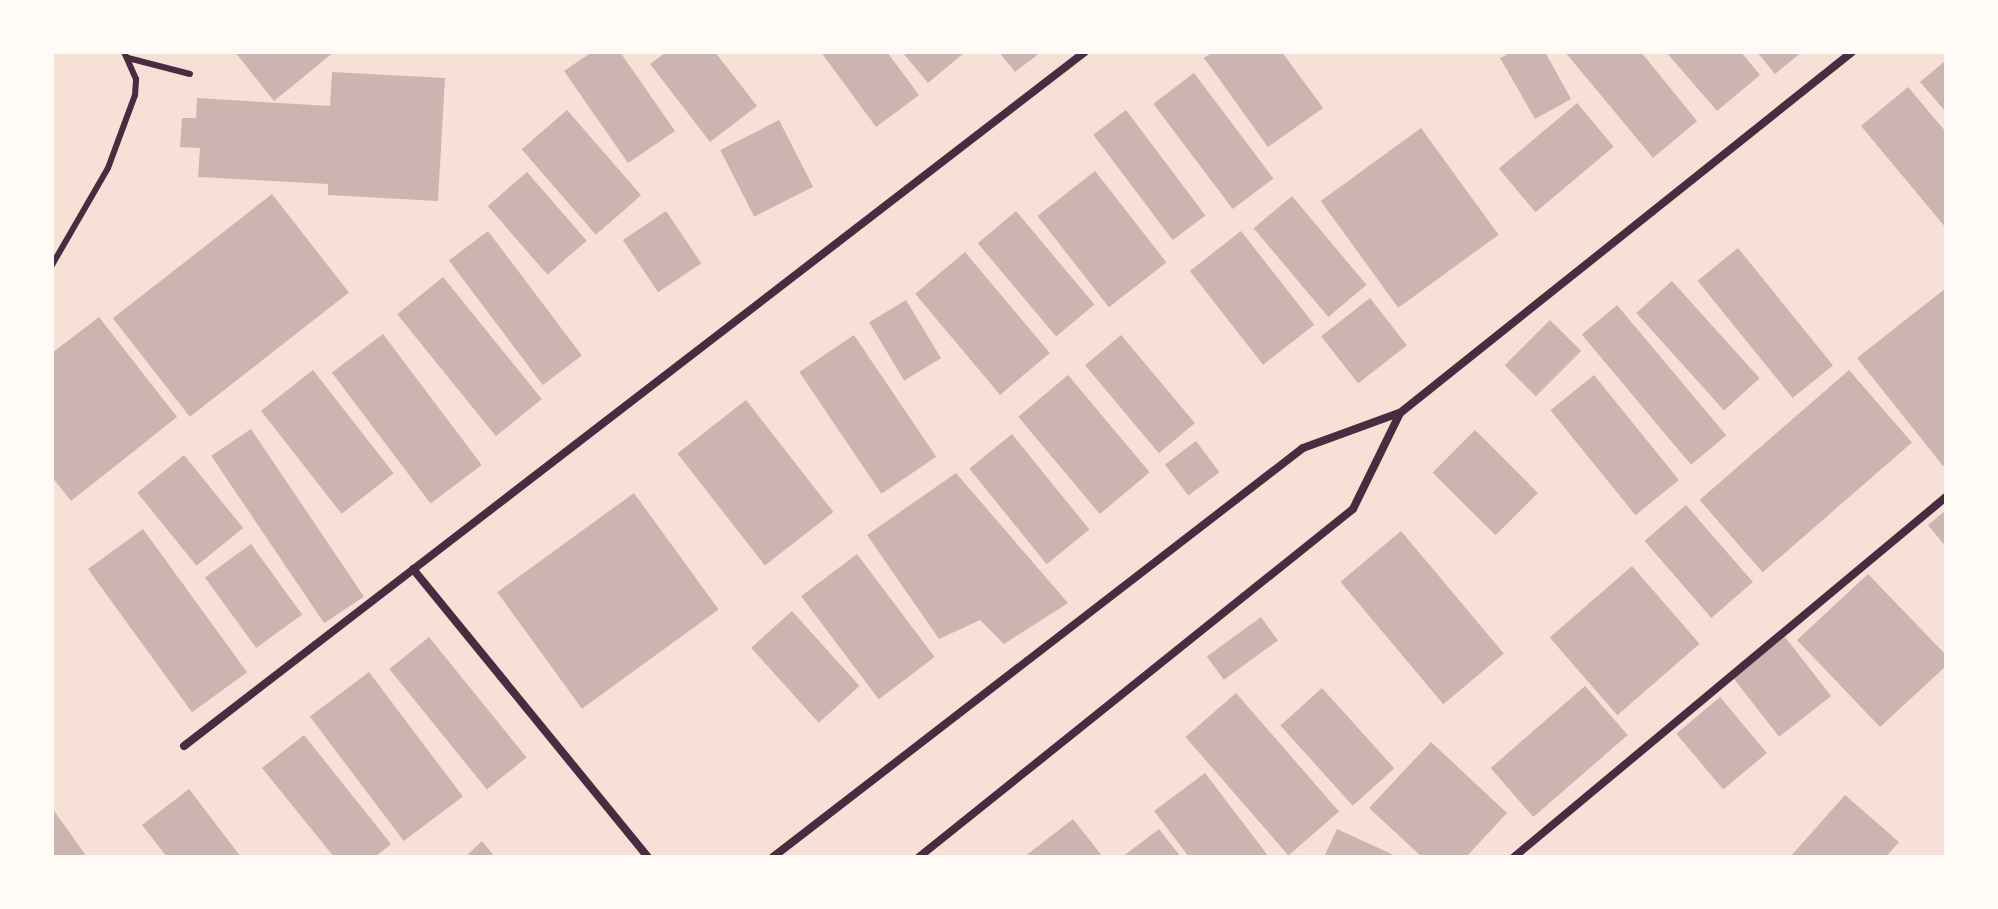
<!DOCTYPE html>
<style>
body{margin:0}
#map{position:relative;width:1998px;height:909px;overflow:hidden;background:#f7e1d7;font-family:Manrope,sans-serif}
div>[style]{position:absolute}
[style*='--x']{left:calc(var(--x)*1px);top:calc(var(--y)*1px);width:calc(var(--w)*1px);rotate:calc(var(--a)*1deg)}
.building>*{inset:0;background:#ccb4b1;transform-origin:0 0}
.service>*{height:6px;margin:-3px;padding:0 3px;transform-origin:3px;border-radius:3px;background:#4a2c40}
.minor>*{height:8px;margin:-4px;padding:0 4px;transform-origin:4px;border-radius:4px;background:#4a2c40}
span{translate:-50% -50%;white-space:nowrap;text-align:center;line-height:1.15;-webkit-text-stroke:6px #fffaf5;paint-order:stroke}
.frame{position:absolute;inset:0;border:54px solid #fffaf5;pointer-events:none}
</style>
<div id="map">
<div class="building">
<div style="clip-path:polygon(235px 52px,334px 52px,274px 101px)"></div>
<div style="clip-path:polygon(592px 52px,620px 52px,675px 131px,628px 163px,564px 71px)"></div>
<div style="clip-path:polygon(666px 52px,715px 52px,757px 106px,710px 142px,650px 64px)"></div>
<div style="clip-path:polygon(821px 52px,887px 52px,919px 95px,876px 127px)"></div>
<div style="clip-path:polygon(902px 52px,965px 52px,928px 83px)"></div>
<div style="clip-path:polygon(999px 52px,1041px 52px,1015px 72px)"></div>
<div style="clip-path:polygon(1213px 52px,1282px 52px,1323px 108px,1268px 147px,1204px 58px)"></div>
<div style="clip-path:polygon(1512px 52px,1545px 52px,1571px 99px,1535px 119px,1500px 58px)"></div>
<div style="clip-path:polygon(1565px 52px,1641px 52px,1697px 121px,1653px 158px)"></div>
<div style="clip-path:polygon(1666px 52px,1741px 52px,1760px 75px,1717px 111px)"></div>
<div style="clip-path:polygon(1757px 52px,1802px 52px,1775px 74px)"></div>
<div style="clip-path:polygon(1946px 60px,1946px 112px,1920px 82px)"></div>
<div style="clip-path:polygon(332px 72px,445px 78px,438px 201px,328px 195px,328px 184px,198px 177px,200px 148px,180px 147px,182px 118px,196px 118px,197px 98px,330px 106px)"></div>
<div style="left:1194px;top:73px;width:132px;height:51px;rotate:53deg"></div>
<div style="clip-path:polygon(1908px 87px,1946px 132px,1946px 228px,1861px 126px)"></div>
<div style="left:1577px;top:103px;width:57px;height:102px;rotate:50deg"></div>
<div style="left:567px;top:110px;width:113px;height:60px;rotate:49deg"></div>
<div style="left:1126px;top:110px;width:132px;height:41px;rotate:53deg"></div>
<div style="left:779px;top:120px;width:75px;height:66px;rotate:63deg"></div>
<div style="left:1421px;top:128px;width:132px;height:124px;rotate:54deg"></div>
<div style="left:1095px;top:171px;width:116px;height:73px;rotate:52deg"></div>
<div style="left:527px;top:172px;width:91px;height:52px;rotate:49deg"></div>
<div style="left:272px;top:194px;width:125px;height:202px;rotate:52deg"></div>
<div style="left:1292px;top:196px;width:116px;height:50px;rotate:50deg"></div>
<div style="left:666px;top:211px;width:63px;height:52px;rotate:56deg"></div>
<div style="left:1016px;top:211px;width:122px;height:50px;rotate:50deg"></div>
<div style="left:488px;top:231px;width:156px;height:49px;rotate:53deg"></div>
<div style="left:1241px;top:231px;width:119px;height:65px;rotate:52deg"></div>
<div style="left:1738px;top:248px;width:151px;height:52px;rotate:51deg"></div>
<div style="left:965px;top:252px;width:132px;height:65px;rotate:50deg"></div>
<div style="left:443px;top:277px;width:157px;height:59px;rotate:51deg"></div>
<div style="left:1672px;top:281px;width:131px;height:48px;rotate:48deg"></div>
<div style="clip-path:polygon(1946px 288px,1946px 464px,1943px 466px,1857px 358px)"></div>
<div style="left:1370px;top:298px;width:60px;height:62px;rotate:52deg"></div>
<div style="left:906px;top:300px;width:68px;height:43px;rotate:59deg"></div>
<div style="left:1617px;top:305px;width:170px;height:46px;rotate:50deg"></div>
<div style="clip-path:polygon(99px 317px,177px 417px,71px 501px,52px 477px,52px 353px)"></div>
<div style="left:1550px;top:320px;width:44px;height:64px;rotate:45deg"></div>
<div style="left:383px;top:334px;width:164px;height:64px;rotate:53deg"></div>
<div style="left:854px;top:335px;width:147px;height:66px;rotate:56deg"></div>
<div style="left:1121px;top:335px;width:115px;height:47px;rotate:50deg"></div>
<div style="left:313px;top:370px;width:131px;height:66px;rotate:52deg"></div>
<div style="left:1849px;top:370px;width:96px;height:198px;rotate:49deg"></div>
<div style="left:1068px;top:375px;width:127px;height:65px;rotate:50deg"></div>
<div style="left:1594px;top:375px;width:135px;height:56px;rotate:51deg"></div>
<div style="left:746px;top:400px;width:142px;height:87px;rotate:52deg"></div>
<div style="left:251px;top:429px;width:202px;height:48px;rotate:56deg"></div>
<div style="left:1475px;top:430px;width:89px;height:60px;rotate:45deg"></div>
<div style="left:1012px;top:434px;width:123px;height:55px;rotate:51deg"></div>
<div style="left:1196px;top:441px;width:39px;height:39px;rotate:53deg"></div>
<div style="left:184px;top:455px;width:94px;height:60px;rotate:51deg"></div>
<div style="clip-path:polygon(956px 473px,1068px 603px,1004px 644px,980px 620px,939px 639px,867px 535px)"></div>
<div style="left:634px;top:493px;width:144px;height:169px;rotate:54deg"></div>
<div style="left:1686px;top:505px;width:102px;height:55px;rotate:49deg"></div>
<div style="clip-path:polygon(1946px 510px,1946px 547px,1928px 525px)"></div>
<div style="left:143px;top:529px;width:177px;height:68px;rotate:54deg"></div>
<div style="left:1401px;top:531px;width:160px;height:79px;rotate:50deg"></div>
<div style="left:251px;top:544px;width:87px;height:57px;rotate:54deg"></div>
<div style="left:857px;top:554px;width:129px;height:70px;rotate:53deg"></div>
<div style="left:1632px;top:566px;width:103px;height:109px;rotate:49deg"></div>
<div style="clip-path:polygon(1868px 574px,1946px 655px,1946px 666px,1880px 727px,1797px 640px)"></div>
<div style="left:792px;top:611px;width:101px;height:55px;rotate:48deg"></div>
<div style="left:1261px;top:617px;width:29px;height:67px;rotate:54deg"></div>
<div style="left:429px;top:637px;width:155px;height:51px;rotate:51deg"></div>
<div style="left:1785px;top:637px;width:75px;height:66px;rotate:52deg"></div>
<div style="left:369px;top:672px;width:156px;height:74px;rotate:53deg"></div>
<div style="left:1585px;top:686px;width:65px;height:125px;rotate:49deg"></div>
<div style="left:1322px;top:688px;width:108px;height:56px;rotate:48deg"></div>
<div style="left:1236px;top:693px;width:157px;height:67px;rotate:49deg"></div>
<div style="left:1720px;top:697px;width:73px;height:57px;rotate:50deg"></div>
<div style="clip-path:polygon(304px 735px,391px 844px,375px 857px,334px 857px,262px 768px)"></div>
<div style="clip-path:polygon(1431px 742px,1507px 813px,1466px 857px,1422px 857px,1369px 808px)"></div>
<div style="clip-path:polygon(1205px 773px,1269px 857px,1189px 857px,1154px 811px)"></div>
<div style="clip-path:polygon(189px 789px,241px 857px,167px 857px,142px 825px)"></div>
<div style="clip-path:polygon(1845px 795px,1899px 842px,1886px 857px,1790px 857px)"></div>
<div style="clip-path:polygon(52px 808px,87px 857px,52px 857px)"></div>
<div style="clip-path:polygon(1073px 819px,1103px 857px,1024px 857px)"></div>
<div style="clip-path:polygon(1159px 829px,1181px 857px,1122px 857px)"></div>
<div style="clip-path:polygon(1337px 829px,1398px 857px,1324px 857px)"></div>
<div style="clip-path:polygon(482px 841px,495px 857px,465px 857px)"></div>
</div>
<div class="service">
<div style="--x:128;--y:58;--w:64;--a:14.5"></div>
<div style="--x:52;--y:265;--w:112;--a:-60"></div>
<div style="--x:108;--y:168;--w:78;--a:-69.7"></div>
<div style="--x:135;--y:95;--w:16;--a:-86"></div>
<div style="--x:136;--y:79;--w:30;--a:-114"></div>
</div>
<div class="minor">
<div style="--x:413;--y:569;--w:372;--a:50.8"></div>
<div style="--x:184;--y:746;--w:1137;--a:-37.61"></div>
<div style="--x:773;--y:857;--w:669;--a:-37.66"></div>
<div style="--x:1303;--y:448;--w:102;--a:-20"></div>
<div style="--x:919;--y:857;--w:556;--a:-38.72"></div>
<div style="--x:1353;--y:509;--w:107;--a:-63.9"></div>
<div style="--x:1400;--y:413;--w:578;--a:-38.61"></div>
<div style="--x:1514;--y:857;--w:562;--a:-39.81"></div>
</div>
<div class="frame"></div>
</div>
